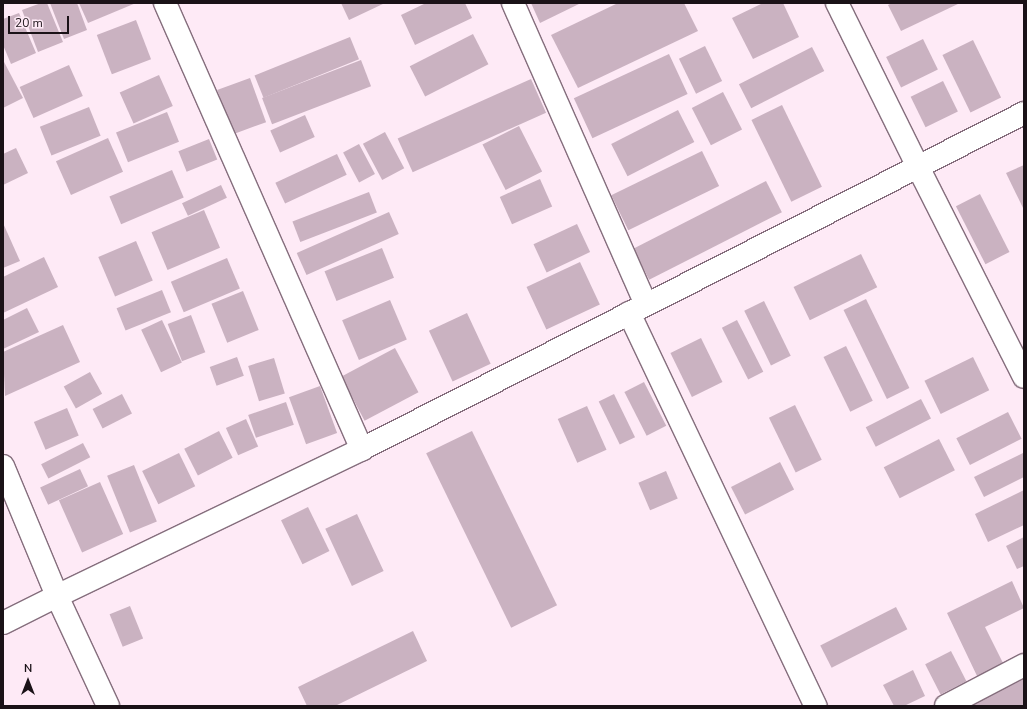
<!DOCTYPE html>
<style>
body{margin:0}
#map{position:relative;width:1027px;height:709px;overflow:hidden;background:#feeaf6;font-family:"Nunito Sans",sans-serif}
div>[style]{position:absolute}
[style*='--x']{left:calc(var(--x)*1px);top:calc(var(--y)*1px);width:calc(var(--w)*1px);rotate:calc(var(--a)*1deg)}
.building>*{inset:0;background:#cab2c1;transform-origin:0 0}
.roads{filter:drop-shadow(1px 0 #856e7d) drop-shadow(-1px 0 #856e7d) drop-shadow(0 1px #856e7d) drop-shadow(0 -1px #856e7d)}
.street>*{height:22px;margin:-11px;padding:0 11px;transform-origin:11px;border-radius:11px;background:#fff}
.secondary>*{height:22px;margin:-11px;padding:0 11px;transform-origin:11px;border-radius:11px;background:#fff}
.highway>*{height:22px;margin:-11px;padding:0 11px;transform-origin:11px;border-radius:11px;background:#fff}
span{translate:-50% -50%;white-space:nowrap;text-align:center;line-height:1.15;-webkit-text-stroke:3px #feeaf6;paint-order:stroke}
.frame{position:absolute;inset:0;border:4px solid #1a1217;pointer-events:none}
.north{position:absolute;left:8px;top:661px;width:40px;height:40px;-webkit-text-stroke:3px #feeaf6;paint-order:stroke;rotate:0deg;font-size:11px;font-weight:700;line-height:16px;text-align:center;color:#1a1217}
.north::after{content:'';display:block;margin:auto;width:14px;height:18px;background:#1a1217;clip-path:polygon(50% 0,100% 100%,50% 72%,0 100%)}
.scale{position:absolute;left:8px;top:16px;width:61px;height:18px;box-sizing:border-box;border:2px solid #1a1217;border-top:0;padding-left:5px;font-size:12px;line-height:14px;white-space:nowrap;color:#1a1217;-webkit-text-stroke:3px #feeaf6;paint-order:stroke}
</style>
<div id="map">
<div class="building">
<div style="clip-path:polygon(41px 3px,47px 3px,63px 42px,38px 52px,22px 10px)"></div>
<div style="clip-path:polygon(50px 3px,77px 3px,87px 30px,64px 39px)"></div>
<div style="clip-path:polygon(79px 3px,136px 3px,88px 23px)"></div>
<div style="clip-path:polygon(341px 3px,385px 3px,349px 20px)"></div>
<div style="clip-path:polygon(426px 3px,465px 3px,472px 18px,415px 45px,401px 15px)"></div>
<div style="clip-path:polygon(531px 3px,581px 3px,540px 23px)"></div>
<div style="clip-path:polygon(618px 3px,684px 3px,698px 31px,578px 88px,551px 35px)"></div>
<div style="clip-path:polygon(763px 3px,783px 3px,799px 37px,753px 59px,732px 18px)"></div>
<div style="clip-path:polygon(892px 3px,960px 3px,901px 31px,888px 5px)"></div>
<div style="clip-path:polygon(19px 13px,36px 53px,11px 64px,3px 45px,3px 19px)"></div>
<div style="left:136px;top:20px;width:42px;height:42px;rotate:69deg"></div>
<div style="left:473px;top:34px;width:34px;height:71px;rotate:63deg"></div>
<div style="left:350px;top:37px;width:24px;height:103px;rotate:68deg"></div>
<div style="left:923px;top:39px;width:34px;height:41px;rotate:64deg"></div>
<div style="left:973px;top:40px;width:64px;height:34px;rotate:64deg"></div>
<div style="left:705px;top:46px;width:39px;height:29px;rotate:64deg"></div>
<div style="left:812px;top:47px;width:27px;height:82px;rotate:63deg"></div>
<div style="left:669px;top:54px;width:44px;height:105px;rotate:65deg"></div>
<div style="clip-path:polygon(3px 60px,23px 98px,3px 108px)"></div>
<div style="left:361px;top:60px;width:28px;height:106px;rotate:69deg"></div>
<div style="left:69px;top:65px;width:34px;height:54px;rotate:66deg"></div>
<div style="left:159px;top:75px;width:34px;height:43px;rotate:66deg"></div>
<div style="left:250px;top:78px;width:47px;height:35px;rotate:70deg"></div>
<div style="left:531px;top:79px;width:37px;height:146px;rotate:66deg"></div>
<div style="left:943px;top:81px;width:34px;height:36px;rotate:64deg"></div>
<div style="left:723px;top:92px;width:42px;height:35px;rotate:63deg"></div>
<div style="left:782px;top:105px;width:91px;height:34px;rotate:64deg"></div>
<div style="left:89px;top:107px;width:31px;height:53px;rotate:68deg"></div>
<div style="left:678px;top:110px;width:36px;height:75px;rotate:63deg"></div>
<div style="left:167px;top:112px;width:32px;height:55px;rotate:68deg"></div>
<div style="left:305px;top:115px;width:24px;height:38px;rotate:66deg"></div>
<div style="left:519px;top:126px;width:51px;height:41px;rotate:63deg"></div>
<div style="left:385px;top:132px;width:41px;height:25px;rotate:62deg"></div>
<div style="left:108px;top:138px;width:37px;height:57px;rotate:66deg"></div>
<div style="left:209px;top:139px;width:22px;height:33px;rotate:68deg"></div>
<div style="left:359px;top:144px;width:34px;height:18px;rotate:62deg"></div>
<div style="clip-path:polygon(16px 148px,28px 173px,3px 185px,3px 154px)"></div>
<div style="left:702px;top:151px;width:39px;height:101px;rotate:64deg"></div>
<div style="left:337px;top:154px;width:23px;height:68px;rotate:65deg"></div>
<div style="clip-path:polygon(1024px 165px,1024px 210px,1006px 173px)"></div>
<div style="left:172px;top:170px;width:30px;height:68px;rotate:67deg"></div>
<div style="left:540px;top:179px;width:30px;height:44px;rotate:66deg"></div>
<div style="left:766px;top:181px;width:35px;height:149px;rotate:63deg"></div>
<div style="left:221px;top:185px;width:14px;height:43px;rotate:65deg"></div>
<div style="left:369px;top:192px;width:22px;height:82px;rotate:69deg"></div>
<div style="left:980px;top:194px;width:65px;height:27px;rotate:63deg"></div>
<div style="left:204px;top:210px;width:41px;height:57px;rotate:67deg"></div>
<div style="left:389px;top:212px;width:24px;height:101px;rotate:66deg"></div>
<div style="clip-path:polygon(3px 223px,20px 261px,3px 268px)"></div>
<div style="left:577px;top:224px;width:31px;height:48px;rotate:65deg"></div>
<div style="left:136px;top:241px;width:43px;height:41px;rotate:67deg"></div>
<div style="left:382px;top:248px;width:32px;height:62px;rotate:68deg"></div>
<div style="left:861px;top:254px;width:37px;height:75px;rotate:64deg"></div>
<div style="clip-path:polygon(44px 257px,58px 287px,3px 313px,3px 277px)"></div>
<div style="left:227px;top:258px;width:33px;height:61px;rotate:67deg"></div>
<div style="left:580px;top:262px;width:47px;height:59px;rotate:65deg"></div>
<div style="left:162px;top:290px;width:24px;height:49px;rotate:68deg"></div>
<div style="left:243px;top:291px;width:42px;height:34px;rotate:68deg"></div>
<div style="left:866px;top:299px;width:99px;height:25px;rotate:64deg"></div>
<div style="left:390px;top:300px;width:43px;height:52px;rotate:67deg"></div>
<div style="left:764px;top:301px;width:61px;height:22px;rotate:64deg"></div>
<div style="clip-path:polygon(27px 308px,39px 332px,3px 349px,3px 320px)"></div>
<div style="left:467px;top:313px;width:56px;height:42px;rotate:65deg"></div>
<div style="left:191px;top:315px;width:40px;height:25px;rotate:69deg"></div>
<div style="left:162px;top:320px;width:47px;height:23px;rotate:65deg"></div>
<div style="left:737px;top:320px;width:58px;height:17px;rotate:63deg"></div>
<div style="clip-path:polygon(63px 325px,80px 362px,5px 396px,3px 352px)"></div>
<div style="left:701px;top:338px;width:49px;height:34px;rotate:64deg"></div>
<div style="left:846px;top:346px;width:61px;height:25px;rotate:64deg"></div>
<div style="left:395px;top:348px;width:50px;height:61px;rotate:62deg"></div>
<div style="left:237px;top:357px;width:20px;height:29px;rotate:70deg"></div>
<div style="left:973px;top:357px;width:37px;height:54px;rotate:64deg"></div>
<div style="left:274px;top:358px;width:37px;height:27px;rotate:73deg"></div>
<div style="left:90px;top:372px;width:25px;height:30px;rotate:61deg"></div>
<div style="left:644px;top:382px;width:49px;height:22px;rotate:63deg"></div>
<div style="left:320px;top:386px;width:50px;height:33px;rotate:70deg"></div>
<div style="left:122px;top:394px;width:22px;height:33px;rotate:63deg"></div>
<div style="left:614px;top:394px;width:48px;height:17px;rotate:64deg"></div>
<div style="left:921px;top:399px;width:22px;height:62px;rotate:63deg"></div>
<div style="left:286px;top:402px;width:24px;height:40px;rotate:71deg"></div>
<div style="left:795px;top:405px;width:61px;height:29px;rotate:64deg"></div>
<div style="left:587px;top:406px;width:48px;height:32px;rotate:66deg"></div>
<div style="left:67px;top:408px;width:30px;height:36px;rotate:67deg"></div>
<div style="left:1008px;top:412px;width:30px;height:58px;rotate:63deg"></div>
<div style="left:246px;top:419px;width:30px;height:22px;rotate:66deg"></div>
<div style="left:219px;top:431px;width:30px;height:39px;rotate:63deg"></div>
<div style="left:472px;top:431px;width:194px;height:51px;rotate:64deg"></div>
<div style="left:939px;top:439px;width:35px;height:62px;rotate:63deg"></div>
<div style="left:83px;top:443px;width:16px;height:47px;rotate:63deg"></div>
<div style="left:179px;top:453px;width:37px;height:41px;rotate:64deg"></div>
<div style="clip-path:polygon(1023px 453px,1024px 477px,984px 497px,974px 477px)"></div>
<div style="left:780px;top:462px;width:31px;height:55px;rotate:63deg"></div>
<div style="left:134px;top:465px;width:61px;height:29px;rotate:68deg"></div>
<div style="left:80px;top:469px;width:19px;height:44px;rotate:65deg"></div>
<div style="left:666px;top:471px;width:30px;height:30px;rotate:67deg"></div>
<div style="left:100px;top:482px;width:57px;height:45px;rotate:66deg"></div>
<div style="clip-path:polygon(1024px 490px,1024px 525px,988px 542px,975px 514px)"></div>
<div style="left:308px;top:507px;width:49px;height:30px;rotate:64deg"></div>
<div style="left:357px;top:514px;width:63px;height:35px;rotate:65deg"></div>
<div style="clip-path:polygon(1024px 537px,1024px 566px,1017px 569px,1006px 546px)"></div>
<div style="clip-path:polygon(1012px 581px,1024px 608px,985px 627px,1004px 665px,978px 678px,947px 613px)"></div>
<div style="left:130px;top:606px;width:35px;height:22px;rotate:68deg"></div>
<div style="left:896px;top:607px;width:25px;height:85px;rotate:63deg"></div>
<div style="clip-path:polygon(413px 631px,427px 661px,335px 706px,307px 706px,298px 687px)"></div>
<div style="left:951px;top:651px;width:34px;height:29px;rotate:63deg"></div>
<div style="clip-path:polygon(913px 670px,925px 696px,904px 706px,894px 706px,883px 685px)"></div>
<div style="clip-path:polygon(1024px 679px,1024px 706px,968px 706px)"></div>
</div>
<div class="roads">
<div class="street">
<div style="--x:165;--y:3;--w:488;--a:66.2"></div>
<div style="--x:513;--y:3;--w:329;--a:66.2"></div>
<div style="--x:918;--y:167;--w:235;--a:63.2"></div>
<div style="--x:629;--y:313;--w:435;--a:64.6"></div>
<div style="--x:57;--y:596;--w:121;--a:65.1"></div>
<div style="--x:946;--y:706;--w:88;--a:-27.7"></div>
</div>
<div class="secondary">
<div style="--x:837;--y:3;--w:183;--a:63.7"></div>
<div style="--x:57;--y:596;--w:339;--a:-25.7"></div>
<div style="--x:362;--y:449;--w:742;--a:-26.91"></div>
</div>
<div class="highway">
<div style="--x:3;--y:466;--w:141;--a:67.4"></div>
<div style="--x:57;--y:596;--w:60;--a:153.4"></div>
</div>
</div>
<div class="frame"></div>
<div class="north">N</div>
<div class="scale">20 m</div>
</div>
